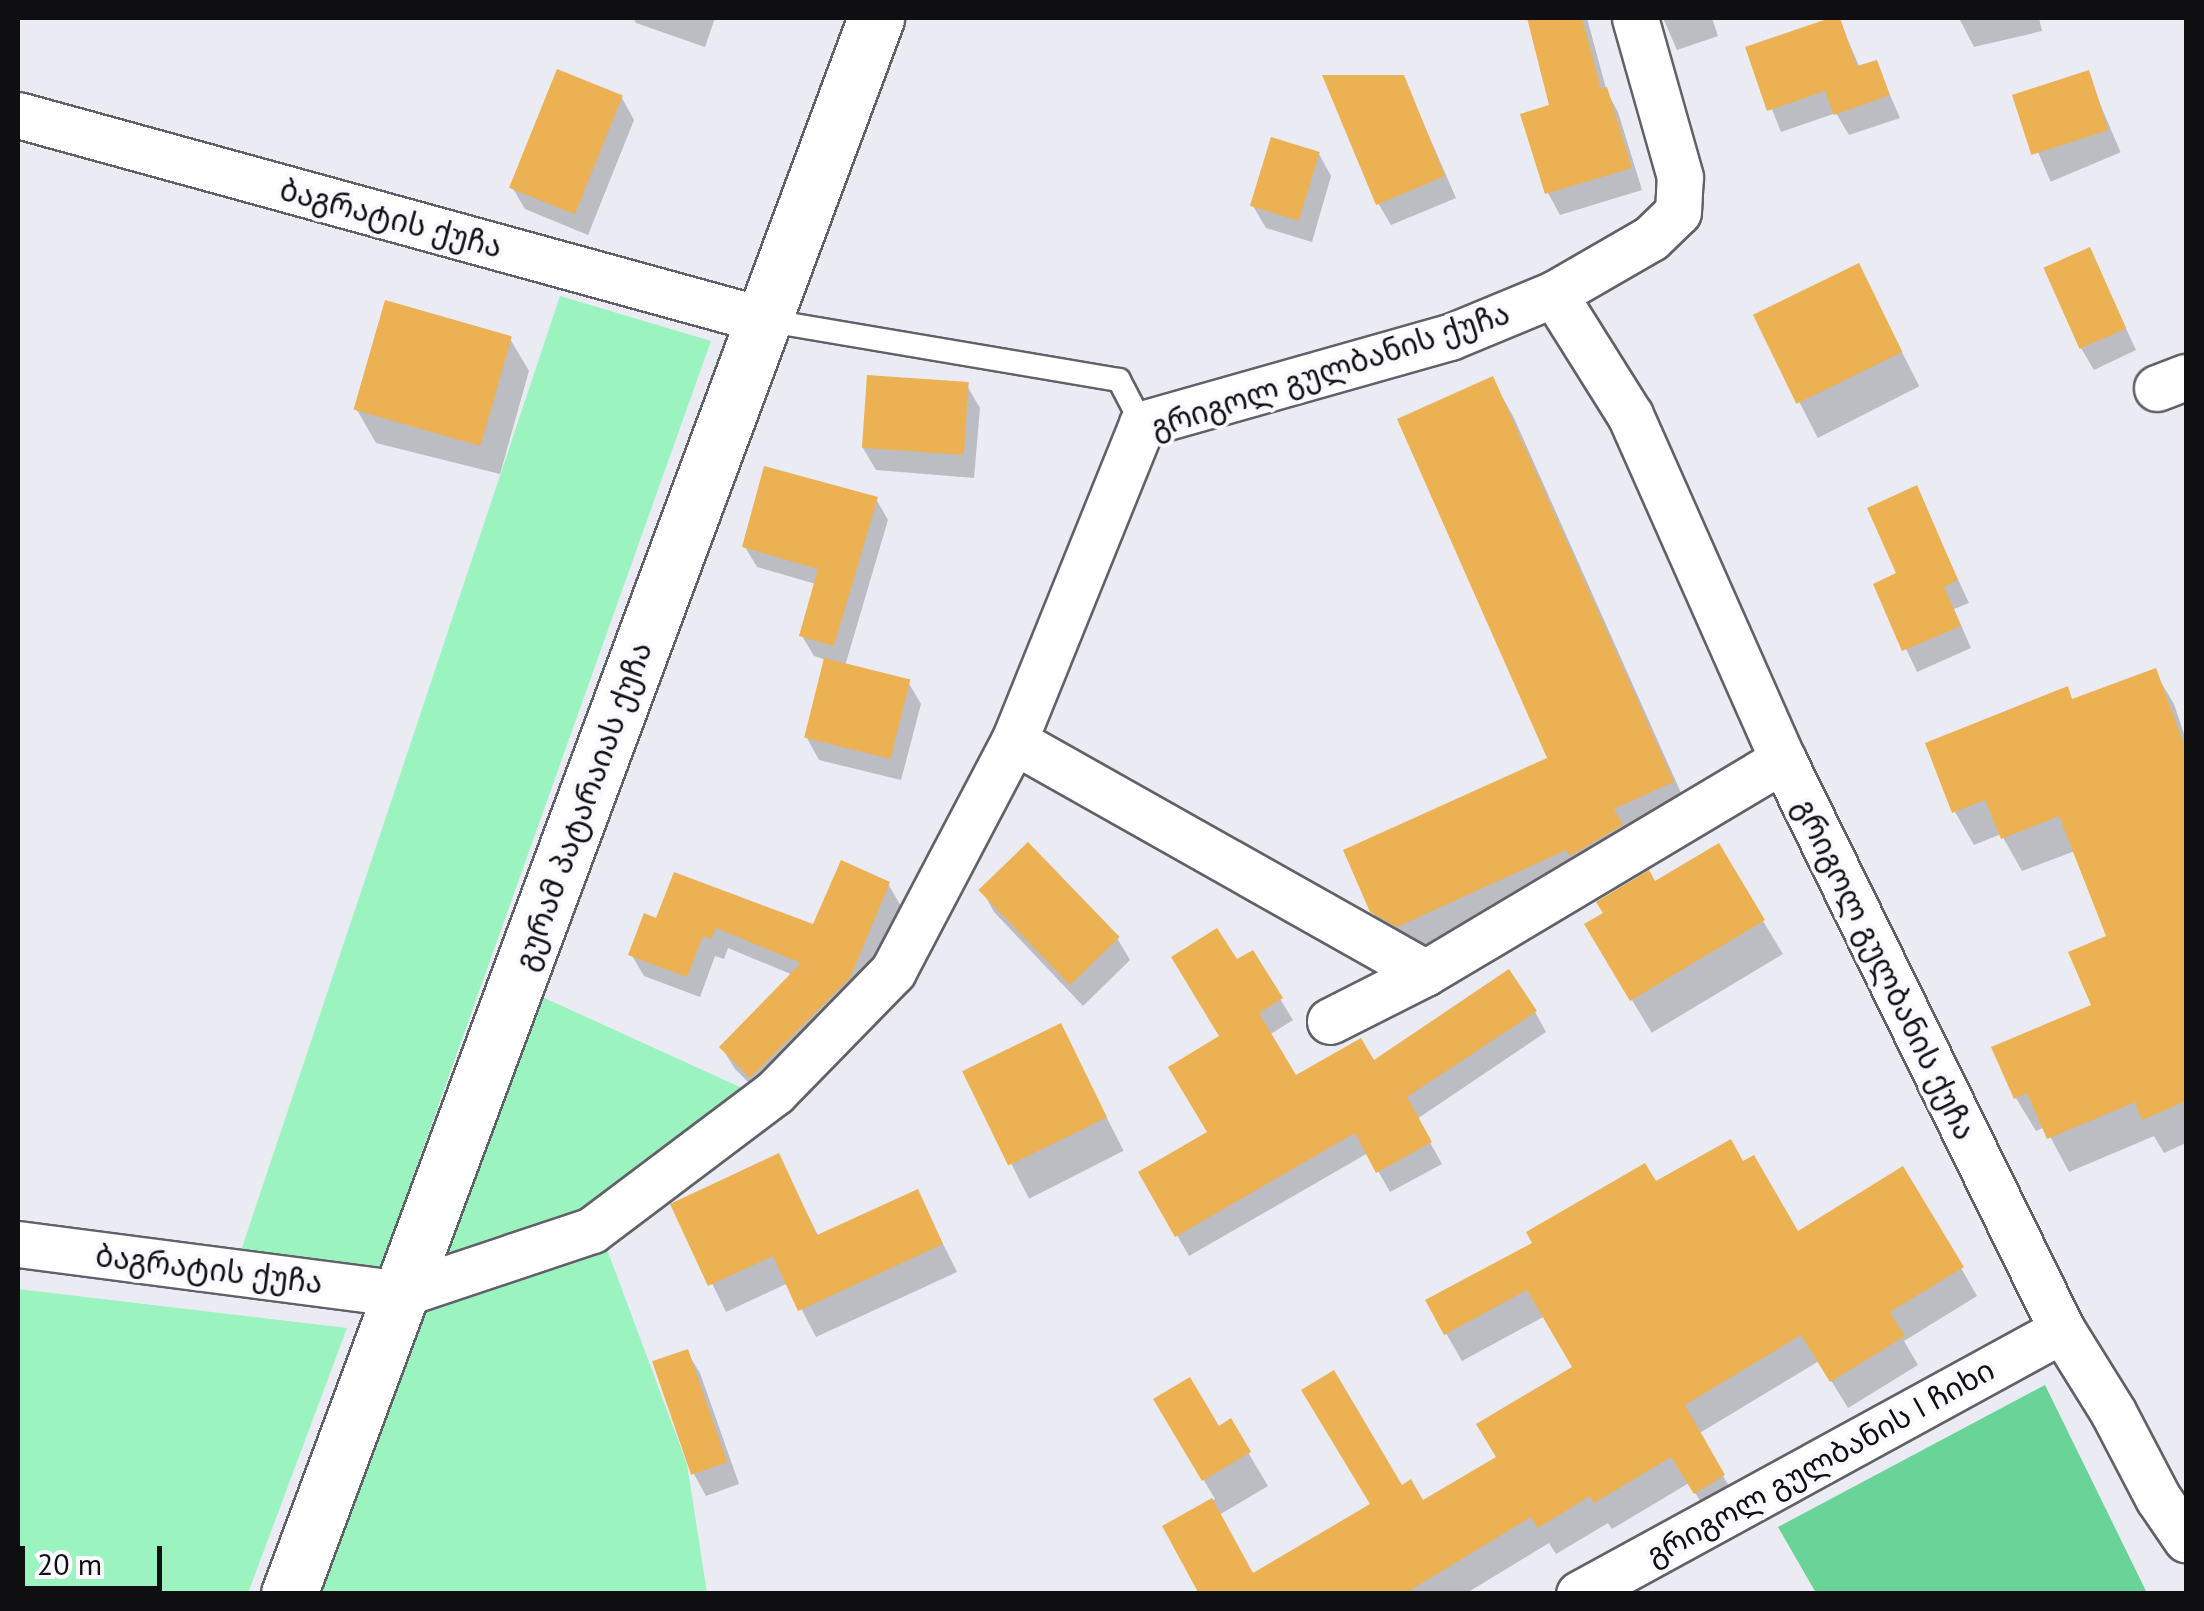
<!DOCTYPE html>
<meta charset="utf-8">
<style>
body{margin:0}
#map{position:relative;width:2204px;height:1611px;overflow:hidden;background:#ebebf4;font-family:"PT Sans","Noto Sans Georgian",sans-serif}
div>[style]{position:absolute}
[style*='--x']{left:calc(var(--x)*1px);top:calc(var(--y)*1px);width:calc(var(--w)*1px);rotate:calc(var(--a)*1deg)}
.green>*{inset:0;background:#9bf3bf}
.forest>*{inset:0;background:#69d398}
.shadow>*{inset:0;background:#0003;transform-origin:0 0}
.building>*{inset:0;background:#ecb153;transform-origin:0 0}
.roads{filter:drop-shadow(2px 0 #616169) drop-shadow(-2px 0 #616169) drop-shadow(0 2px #616169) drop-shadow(0 -2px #616169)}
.service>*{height:22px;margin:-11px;padding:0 11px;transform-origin:11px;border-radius:11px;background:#fff}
.minor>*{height:45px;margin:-22.5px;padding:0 22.5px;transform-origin:22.5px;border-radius:22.5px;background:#fff}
.tertiary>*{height:55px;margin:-27.5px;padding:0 27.5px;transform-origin:27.5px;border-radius:27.5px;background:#fff}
span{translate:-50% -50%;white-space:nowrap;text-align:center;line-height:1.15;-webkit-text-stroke:8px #f9f9fe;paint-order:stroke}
.street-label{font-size:30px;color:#0f0f11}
.frame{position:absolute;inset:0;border:20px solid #0f0f11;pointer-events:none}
.scale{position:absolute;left:20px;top:1546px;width:142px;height:45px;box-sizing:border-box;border:5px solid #0f0f11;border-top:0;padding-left:12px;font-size:30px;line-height:35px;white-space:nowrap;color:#0f0f11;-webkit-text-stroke:8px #f9f9fe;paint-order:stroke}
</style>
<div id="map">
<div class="green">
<div style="clip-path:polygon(560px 296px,711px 341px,379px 1272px,240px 1254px)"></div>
<div style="clip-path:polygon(527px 990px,753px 1093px,576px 1218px,429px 1272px)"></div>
<div style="clip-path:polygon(605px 1244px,687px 1464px,707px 1593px,316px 1594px,412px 1314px)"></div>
<div style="clip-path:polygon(18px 1289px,347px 1328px,248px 1593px,18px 1593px)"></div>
</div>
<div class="forest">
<div style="clip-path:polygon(2045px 1385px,2147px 1593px,1816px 1593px,1778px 1527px)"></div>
</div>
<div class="shadow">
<div style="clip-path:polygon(633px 18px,715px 18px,705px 47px,636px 23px)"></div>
<div style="clip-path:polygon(1529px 18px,1587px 18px,1607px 92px,1618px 112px,1642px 190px,1560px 215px,1548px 193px,1523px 116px,1552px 107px)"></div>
<div style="clip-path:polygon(1663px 18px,1712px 18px,1718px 36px,1677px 50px)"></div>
<div style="clip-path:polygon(1838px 18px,1860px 68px,1876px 63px,1900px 118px,1849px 135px,1836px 113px,1781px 132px,1748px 49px)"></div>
<div style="clip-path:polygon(1959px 18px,2039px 18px,2042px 31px,1974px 47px)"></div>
<div style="left:2087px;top:73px;width:86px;height:76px;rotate:67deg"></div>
<div style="clip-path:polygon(1403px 77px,1456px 198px,1391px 225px,1378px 203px)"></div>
<div style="clip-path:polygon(622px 98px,634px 120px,588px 235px,525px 209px,512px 187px)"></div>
<div style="clip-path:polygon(1319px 154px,1331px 176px,1312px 242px,1266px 228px,1253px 206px)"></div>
<div style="clip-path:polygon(2089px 250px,2136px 350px,2094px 370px,2081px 348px)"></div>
<div style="left:1858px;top:266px;width:135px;height:114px;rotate:63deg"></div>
<div style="clip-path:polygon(510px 339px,529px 371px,500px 474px,376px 443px,357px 410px)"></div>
<div style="clip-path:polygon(1492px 379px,1514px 418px,1694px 822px,1420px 965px,1396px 951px,1372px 911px,1551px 759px)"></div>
<div style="clip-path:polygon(967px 386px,980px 408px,974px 478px,876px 470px,863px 448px)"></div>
<div style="clip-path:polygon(1916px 489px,1969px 603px,1954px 609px,1971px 648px,1917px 672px,1876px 585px,1900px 574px)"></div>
<div style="clip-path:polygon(876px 499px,888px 520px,845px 666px,908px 682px,921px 704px,901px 780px,819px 760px,807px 738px,826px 660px,814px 656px,802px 636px,816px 584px,757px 567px,745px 547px)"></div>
<div style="clip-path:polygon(2154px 671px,2174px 704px,2186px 740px,2186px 1143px,2164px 1153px,2154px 1136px,2069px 1172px,2045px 1127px,2036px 1131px,2016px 1098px,2094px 1006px,2109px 938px,2075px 851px,2022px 871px,2001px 834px,1974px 845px,1955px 812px,2073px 701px)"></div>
<div style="left:1718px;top:846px;width:126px;height:153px;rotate:59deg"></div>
<div style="clip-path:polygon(888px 884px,901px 906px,862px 1000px,764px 1098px,735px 1069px,722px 1048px,793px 975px,728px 948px,724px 959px,715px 956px,700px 997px,644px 976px,631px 954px,658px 921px,815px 928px)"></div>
<div style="clip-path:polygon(982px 890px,1117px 938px,1130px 960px,1083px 1006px,994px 912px)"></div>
<div style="clip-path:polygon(1252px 953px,1293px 1020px,1269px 1035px,1295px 1078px,1373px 1063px,1535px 1012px,1546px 1032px,1417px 1119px,1442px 1164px,1390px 1192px,1368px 1153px,1189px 1256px,1141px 1173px,1210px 1133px,1236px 963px)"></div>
<div style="left:1060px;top:1026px;width:140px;height:106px;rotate:63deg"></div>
<div style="clip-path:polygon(778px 1156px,819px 1237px,917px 1192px,957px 1272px,816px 1337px,788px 1283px,726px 1312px,674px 1205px)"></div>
<div style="clip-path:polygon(1743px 1164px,1797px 1234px,1961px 1268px,1977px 1296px,1904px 1341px,1918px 1365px,1848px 1408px,1819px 1361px,1698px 1434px,1739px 1503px,1712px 1520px,1689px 1483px,1612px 1529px,1608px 1523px,1556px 1554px,1549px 1543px,1465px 1594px,1211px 1594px,1170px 1524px,1215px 1499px,1156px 1400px,1218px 1429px,1230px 1422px,1268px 1486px,1219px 1515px,1253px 1576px,1401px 1488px,1422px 1504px,1499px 1458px,1576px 1368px,1545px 1316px,1462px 1361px,1428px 1302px,1655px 1185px)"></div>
<div style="clip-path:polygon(687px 1352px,700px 1373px,739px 1484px,706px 1496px,694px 1474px)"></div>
</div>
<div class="building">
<div style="clip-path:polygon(1527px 18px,1582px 18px,1601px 89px,1607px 87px,1632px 168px,1545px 194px,1520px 114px,1549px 105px)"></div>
<div style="clip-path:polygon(1830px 18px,1840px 18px,1857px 66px,1877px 60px,1890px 95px,1834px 115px,1825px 91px,1767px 111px,1745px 47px)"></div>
<div style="left:557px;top:69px;width:71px;height:128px;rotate:22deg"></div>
<div style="left:2089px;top:70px;width:63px;height:81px;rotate:72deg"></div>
<div style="clip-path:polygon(1322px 75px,1404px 75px,1445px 176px,1376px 205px)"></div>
<div style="left:1271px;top:137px;width:51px;height:72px;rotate:17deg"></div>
<div style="left:2090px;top:247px;width:89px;height:51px;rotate:66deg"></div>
<div style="left:1859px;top:263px;width:99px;height:118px;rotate:64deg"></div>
<div style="left:385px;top:300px;width:132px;height:114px;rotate:16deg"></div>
<div style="left:867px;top:375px;width:102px;height:73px;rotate:4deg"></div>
<div style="clip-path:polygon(1493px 376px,1674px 782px,1614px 809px,1623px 825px,1570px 856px,1566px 850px,1397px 927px,1370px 912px,1343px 850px,1547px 758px,1397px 419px)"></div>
<div style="clip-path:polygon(764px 466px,878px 497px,834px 646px,799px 636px,818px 569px,742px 547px)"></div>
<div style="clip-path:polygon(1917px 485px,1958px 580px,1944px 587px,1961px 626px,1902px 651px,1873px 584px,1896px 573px,1867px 508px)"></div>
<div style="left:824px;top:658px;width:89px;height:82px;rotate:14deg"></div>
<div style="clip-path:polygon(2156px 668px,2186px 750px,2186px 1101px,2142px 1120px,2135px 1102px,2047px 1139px,2027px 1093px,2014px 1099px,1991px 1047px,2091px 1005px,2068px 952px,2106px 936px,2059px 816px,2001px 839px,1985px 800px,1952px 813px,1925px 743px,2068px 686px,2072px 699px)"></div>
<div style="left:1028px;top:842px;width:132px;height:69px;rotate:46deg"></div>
<div style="clip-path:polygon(1719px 843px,1765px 920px,1630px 1001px,1584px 924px,1603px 913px,1596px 902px,1649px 870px,1655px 881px)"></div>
<div style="clip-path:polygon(841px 860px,890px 882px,850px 978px,750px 1078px,719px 1047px,801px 963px,716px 928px,711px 939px,703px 936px,687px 977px,628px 955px,644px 913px,656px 918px,674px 872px,813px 924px)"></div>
<div style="clip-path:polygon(1217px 928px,1237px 959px,1253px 950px,1283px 998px,1259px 1013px,1296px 1075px,1361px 1038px,1374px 1060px,1509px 969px,1537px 1011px,1407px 1097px,1432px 1142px,1376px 1173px,1355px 1133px,1175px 1237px,1138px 1172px,1207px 1132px,1168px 1067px,1219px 1036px,1171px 957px)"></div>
<div style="left:1061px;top:1023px;width:105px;height:110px;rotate:64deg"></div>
<div style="clip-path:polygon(1731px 1139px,1743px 1161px,1754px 1155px,1798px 1231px,1903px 1166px,1964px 1267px,1890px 1312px,1905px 1336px,1830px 1382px,1801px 1335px,1685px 1405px,1725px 1475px,1694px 1494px,1671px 1457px,1594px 1503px,1590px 1496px,1538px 1528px,1531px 1517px,1404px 1594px,1199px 1594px,1162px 1526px,1212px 1498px,1253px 1573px,1370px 1504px,1301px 1390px,1334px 1370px,1402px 1485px,1411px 1479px,1423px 1500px,1496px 1457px,1476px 1424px,1572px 1367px,1527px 1290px,1444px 1335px,1425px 1300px,1532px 1243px,1526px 1232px,1645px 1163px,1656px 1181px)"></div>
<div style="clip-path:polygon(779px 1153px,817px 1235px,918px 1189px,943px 1244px,798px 1311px,773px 1256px,708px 1286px,670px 1204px)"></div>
<div style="left:688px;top:1349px;width:120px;height:38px;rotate:71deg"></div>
<div style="clip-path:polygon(1190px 1377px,1219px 1426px,1231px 1418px,1251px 1452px,1202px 1481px,1153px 1399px)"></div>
</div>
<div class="roads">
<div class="service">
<div style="--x:764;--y:320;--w:360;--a:9.6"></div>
<div style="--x:1119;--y:380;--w:50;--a:62.4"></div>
</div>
<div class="minor">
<div style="--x:18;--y:115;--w:774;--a:15.37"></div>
<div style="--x:1554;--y:294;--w:143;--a:57.9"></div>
<div style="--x:1630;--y:415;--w:377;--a:66.1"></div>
<div style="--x:1783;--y:760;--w:635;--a:63.92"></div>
<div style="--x:2062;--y:1330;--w:97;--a:58.1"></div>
<div style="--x:2113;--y:1412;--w:97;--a:62.4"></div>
<div style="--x:2158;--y:1498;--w:50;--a:55.7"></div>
<div style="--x:2157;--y:388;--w:31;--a:-21"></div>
<div style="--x:1014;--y:741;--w:472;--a:29.4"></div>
<div style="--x:1330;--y:1021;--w:106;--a:-26.8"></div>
<div style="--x:1425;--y:973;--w:417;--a:-30.8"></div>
<div style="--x:18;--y:1244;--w:386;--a:7.4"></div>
<div style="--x:401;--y:1294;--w:201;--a:-18.5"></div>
<div style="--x:592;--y:1230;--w:229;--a:-37"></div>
<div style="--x:775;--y:1092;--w:169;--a:-45.7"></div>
<div style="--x:893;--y:971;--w:260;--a:-62.3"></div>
<div style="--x:1014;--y:741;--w:342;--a:-68"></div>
<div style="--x:1142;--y:424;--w:320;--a:-15.8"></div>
<div style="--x:1450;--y:337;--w:113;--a:-22.5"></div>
<div style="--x:1554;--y:294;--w:112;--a:-30"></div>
<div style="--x:1651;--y:238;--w:37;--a:-44"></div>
<div style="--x:1678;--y:212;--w:35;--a:-87"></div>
<div style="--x:1680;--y:177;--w:165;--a:-105.8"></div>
<div style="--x:1579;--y:1594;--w:550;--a:-28.66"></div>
</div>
<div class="tertiary">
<div style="--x:289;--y:1594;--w:1682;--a:-69.57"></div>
</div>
</div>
<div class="street-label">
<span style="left:391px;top:218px;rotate:15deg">ბაგრატის ქუჩა</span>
<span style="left:1330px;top:370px;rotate:-18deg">გრიგოლ გულბანის ქუჩა</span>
<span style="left:583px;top:806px;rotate:-70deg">გურამ პატარაიას ქუჩა</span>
<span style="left:1885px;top:969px;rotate:64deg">გრიგოლ გულბანის ქუჩა</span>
<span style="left:209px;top:1269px;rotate:7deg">ბაგრატის ქუჩა</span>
<span style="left:1820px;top:1462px;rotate:-29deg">გრიგოლ გულბანის I ჩიხი</span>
</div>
<div class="frame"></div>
<div class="scale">20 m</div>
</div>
